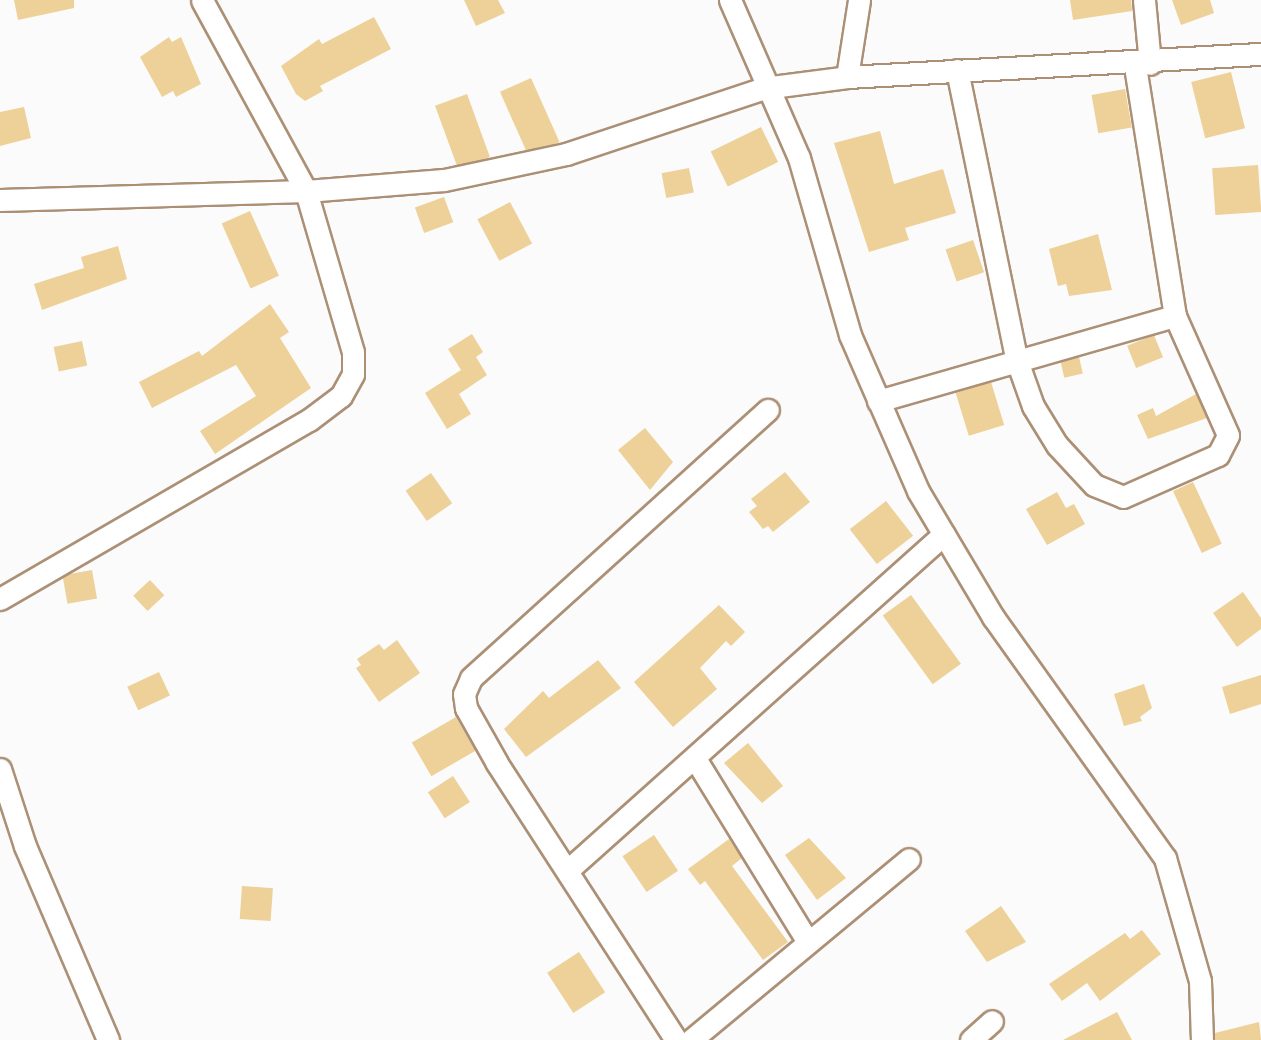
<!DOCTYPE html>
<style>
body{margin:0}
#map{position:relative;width:1261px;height:1040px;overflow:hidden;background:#fbfbfb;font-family:"Golos Text",sans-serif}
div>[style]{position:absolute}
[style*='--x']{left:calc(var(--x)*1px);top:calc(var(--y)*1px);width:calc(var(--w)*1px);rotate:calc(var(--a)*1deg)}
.building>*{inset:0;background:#edd198;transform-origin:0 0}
.roads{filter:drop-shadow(2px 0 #ac9076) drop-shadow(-2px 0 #ac9076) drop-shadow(0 2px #ac9076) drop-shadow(0 -2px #ac9076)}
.street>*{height:21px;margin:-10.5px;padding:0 10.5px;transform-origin:10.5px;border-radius:10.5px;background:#fff}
span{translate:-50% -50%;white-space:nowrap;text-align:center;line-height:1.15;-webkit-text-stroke:6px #fff;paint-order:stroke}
</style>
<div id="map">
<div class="building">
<div style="clip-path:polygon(14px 0,74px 0,74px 8px,18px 20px)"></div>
<div style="clip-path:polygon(464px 0,498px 0,505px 13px,476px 26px)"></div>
<div style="clip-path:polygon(1070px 0,1131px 0,1132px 11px,1073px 20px)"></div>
<div style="clip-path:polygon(1172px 0,1210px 0,1214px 13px,1181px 25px)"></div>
<div style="clip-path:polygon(374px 17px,391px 49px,320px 86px,323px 91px,305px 101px,296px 94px,281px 66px,319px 39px,322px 44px)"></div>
<div style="clip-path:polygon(169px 37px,172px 42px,181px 37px,201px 84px,176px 97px,173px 91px,162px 97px,140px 57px)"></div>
<div style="left:1231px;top:72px;width:58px;height:41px;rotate:76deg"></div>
<div style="left:531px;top:78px;width:70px;height:34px;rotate:66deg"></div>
<div style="left:1125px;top:89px;width:39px;height:34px;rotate:80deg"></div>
<div style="left:467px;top:94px;width:67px;height:34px;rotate:70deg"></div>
<div style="clip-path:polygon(24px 107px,31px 138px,0 146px,0 112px)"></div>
<div style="left:761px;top:127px;width:39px;height:56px;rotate:64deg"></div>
<div style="clip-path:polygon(880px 131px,894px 184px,943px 169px,956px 213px,905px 228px,909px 240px,869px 252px,834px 143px)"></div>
<div style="left:1258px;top:165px;width:47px;height:46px;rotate:86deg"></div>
<div style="left:689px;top:168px;width:25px;height:28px;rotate:79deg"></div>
<div style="left:444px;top:197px;width:27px;height:31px;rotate:70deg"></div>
<div style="left:510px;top:202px;width:47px;height:37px;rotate:62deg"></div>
<div style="left:250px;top:211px;width:71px;height:31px;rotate:66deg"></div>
<div style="clip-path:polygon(1098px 234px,1112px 290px,1069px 296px,1066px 284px,1058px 286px,1049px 249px)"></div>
<div style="left:973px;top:240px;width:34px;height:29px;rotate:71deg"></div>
<div style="clip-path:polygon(118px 246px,127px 279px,42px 310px,34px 284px,84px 268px,81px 257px)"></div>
<div style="clip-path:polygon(270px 304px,289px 332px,280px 338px,311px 388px,215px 454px,200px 431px,256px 396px,236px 365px,152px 408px,139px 382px,199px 351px,202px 356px)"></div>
<div style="clip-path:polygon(472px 334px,483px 352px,476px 357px,487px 375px,459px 394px,471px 414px,447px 429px,425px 393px,461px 370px,448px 349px)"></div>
<div style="left:1154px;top:335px;width:24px;height:29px;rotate:68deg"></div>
<div style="left:82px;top:341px;width:25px;height:29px;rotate:78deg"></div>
<div style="left:1079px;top:357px;width:17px;height:19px;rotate:77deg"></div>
<div style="left:991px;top:382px;width:45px;height:37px;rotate:73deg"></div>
<div style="clip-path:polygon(1196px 394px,1207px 418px,1148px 439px,1137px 415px,1153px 408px,1156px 416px)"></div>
<div style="clip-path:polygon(645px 428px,673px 462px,650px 490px,618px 450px)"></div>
<div style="clip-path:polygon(785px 472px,810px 502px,773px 532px,768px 526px,763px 529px,749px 512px,757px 506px,751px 499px)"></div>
<div style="left:431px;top:473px;width:37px;height:31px;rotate:55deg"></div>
<div style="left:1193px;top:482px;width:68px;height:22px;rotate:65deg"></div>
<div style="clip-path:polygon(1057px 492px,1066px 508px,1074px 504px,1085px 524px,1047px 545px,1026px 509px)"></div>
<div style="left:886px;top:501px;width:44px;height:46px;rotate:52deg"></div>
<div style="left:92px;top:570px;width:29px;height:30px;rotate:80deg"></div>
<div style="left:150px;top:580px;width:21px;height:23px;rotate:47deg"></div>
<div style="clip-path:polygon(1243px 592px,1261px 618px,1261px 629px,1237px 647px,1213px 613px)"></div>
<div style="left:911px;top:595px;width:85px;height:35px;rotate:54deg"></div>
<div style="clip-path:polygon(719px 605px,745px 632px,731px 646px,726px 641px,700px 668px,717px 689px,673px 727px,634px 682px)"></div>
<div style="clip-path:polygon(397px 640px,420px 673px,379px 702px,356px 668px,361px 665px,357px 659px,379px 644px,384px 650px)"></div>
<div style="clip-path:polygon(598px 660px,621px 688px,526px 757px,504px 729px,543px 691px,549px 698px)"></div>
<div style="left:159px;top:672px;width:26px;height:35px;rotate:65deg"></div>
<div style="clip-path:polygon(1261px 675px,1261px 704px,1230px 714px,1222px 687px)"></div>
<div style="clip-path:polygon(1144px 684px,1152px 708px,1140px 717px,1142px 721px,1124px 726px,1114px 694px)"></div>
<div style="left:456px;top:717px;width:39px;height:51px;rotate:60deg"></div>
<div style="clip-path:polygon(748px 743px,783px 786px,762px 803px,724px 763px)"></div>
<div style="left:453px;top:776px;width:31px;height:30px;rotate:57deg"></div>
<div style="left:654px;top:835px;width:43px;height:38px;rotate:56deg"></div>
<div style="clip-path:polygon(809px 838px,846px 878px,817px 900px,785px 855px)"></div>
<div style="clip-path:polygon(729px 839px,742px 858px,732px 866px,788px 942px,763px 960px,705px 881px,700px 885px,688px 869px)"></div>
<div style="left:242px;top:886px;width:31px;height:33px;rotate:4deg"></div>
<div style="clip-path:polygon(1001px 906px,1026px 942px,987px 962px,965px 931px)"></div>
<div style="clip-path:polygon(1142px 930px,1161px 954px,1100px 1001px,1087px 983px,1062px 1001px,1049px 984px,1125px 933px,1130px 939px)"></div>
<div style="left:579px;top:952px;width:48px;height:38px;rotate:57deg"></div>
<div style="clip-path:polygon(1117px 1012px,1132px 1040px,1063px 1040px)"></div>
<div style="clip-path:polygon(1259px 1022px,1261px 1040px,1215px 1040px,1215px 1033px)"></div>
</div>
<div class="roads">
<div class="street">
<div style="--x:730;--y:0;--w:172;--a:66.4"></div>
<div style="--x:799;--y:158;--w:184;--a:73.9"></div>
<div style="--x:850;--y:335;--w:170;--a:66.4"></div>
<div style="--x:918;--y:491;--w:147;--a:59.2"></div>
<div style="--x:993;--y:617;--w:296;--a:54.5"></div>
<div style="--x:1165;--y:858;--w:128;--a:74.1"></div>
<div style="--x:1200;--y:981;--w:59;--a:88.1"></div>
<div style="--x:1144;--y:0;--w:64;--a:84.6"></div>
<div style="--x:957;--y:70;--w:294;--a:78.4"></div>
<div style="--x:1016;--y:358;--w:51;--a:70.5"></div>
<div style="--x:1033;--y:406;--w:46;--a:58.4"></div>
<div style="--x:1057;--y:445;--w:54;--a:47.2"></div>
<div style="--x:1094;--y:485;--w:31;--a:22"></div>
<div style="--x:1123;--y:497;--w:104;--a:-23.9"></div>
<div style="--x:1218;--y:455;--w:22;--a:-63"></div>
<div style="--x:1228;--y:435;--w:130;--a:-114"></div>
<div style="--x:1175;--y:316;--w:254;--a:-99.1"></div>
<div style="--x:847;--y:77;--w:78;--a:-81.1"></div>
<div style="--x:0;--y:200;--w:306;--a:-1.7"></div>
<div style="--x:306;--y:191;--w:138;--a:-4.6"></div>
<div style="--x:444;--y:180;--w:125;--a:-12"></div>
<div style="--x:566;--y:154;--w:209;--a:-18.4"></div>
<div style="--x:764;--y:88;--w:84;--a:-7.5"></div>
<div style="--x:847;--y:77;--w:415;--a:-3.2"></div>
<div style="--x:878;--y:401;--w:309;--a:-16"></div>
<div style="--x:0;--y:599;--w:357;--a:-30.1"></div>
<div style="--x:309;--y:420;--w:40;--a:-37"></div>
<div style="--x:341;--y:396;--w:25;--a:-61"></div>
<div style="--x:353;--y:374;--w:22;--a:-90"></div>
<div style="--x:353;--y:352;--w:168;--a:-106.3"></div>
<div style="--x:306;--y:191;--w:217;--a:-118.6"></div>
<div style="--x:696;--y:760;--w:214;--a:58.4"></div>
<div style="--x:0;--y:769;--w:81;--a:72"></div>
<div style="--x:25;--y:846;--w:211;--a:66.8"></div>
<div style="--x:568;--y:870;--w:504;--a:-41.78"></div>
<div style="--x:676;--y:1040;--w:330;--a:-122.9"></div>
<div style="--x:497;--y:763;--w:63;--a:-119.4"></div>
<div style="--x:466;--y:708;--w:14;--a:-98"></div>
<div style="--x:464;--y:694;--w:17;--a:-66"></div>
<div style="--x:471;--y:678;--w:400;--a:-42.1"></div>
<div style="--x:691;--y:1040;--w:283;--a:-39.7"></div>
<div style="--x:971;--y:1040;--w:28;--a:-42"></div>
</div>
</div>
</div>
